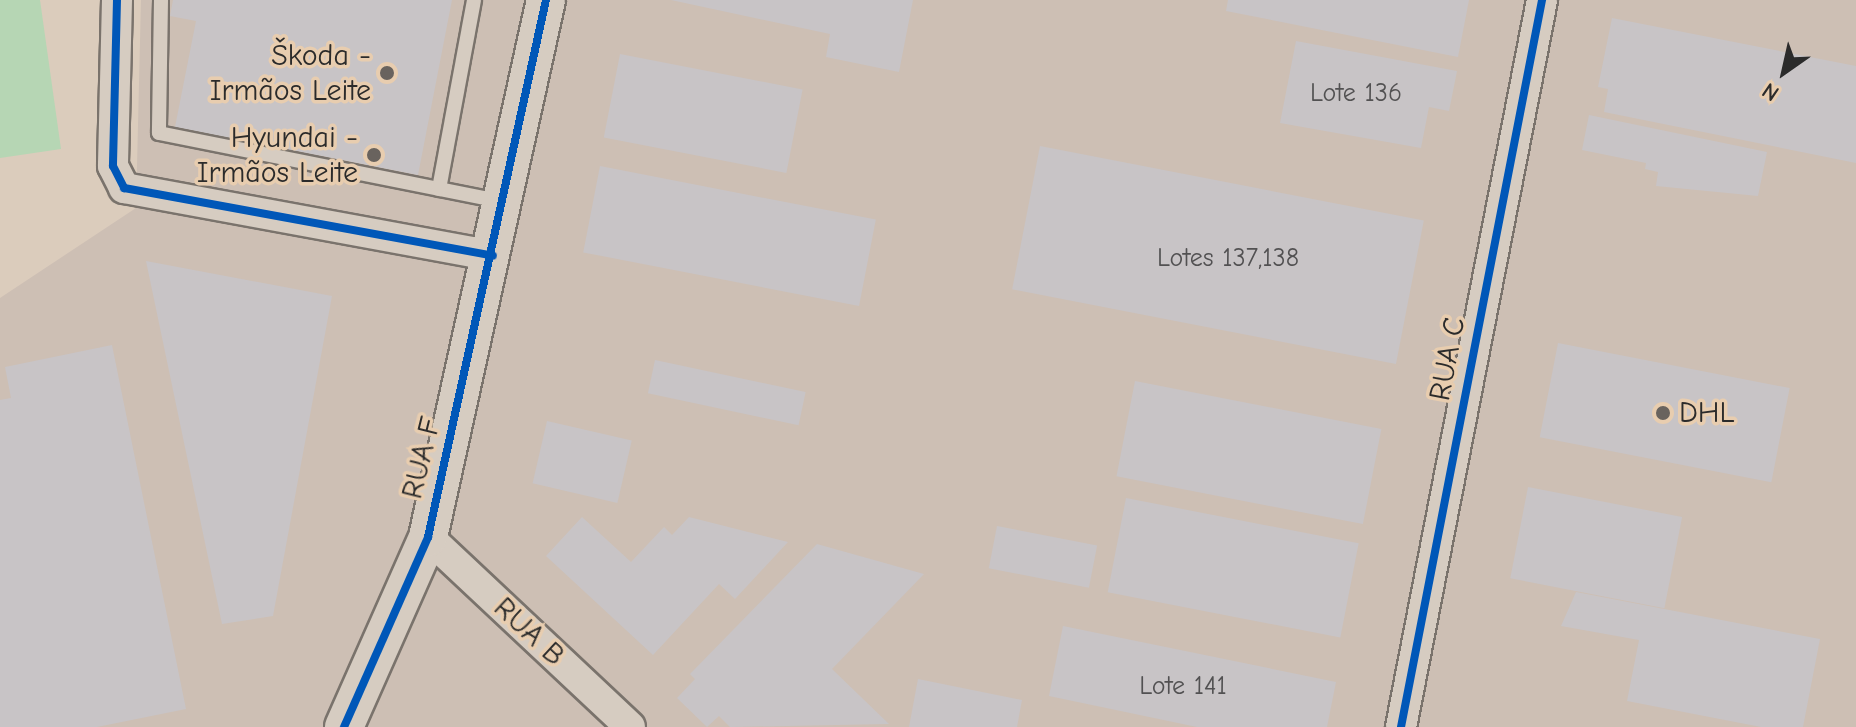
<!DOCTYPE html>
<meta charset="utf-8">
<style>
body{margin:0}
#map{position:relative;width:1856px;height:727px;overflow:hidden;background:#dbccbc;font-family:"Comic Neue",sans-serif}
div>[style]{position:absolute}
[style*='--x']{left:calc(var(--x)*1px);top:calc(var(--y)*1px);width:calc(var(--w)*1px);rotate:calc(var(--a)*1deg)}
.built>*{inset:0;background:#cdbfb4}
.green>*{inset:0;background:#b6d6b4}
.building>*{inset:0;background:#c8c4c6;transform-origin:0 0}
.roads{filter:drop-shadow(2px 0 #7a736c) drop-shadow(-2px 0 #7a736c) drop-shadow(0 2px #7a736c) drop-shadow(0 -2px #7a736c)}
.service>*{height:14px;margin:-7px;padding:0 7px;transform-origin:7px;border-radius:7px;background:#d6ccc1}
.minor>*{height:30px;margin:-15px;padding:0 15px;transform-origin:15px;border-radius:15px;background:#d6ccc1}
.tertiary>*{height:38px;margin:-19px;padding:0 19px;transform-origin:19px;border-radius:19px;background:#d6ccc1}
.cycleway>*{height:8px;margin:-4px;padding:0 4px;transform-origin:4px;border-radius:4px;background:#0057b8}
.dots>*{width:22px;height:22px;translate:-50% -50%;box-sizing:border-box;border:4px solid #e8cdaf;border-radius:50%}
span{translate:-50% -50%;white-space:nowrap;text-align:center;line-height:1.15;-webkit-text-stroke:7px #e8cdaf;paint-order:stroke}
.number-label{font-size:26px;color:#525152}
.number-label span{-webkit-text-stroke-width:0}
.poi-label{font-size:30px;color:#2b2b2b}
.right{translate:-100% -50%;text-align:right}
.left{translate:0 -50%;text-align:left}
.street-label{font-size:30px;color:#2b2b2b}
.north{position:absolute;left:1744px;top:32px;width:80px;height:80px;-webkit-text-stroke:6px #e8cdaf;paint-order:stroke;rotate:214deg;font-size:22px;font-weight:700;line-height:32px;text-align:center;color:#2b2b2b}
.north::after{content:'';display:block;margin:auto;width:28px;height:36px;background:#2b2b2b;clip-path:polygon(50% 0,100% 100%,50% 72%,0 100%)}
</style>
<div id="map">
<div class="built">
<div style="clip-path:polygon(141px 0,1856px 0,1856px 727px,0 727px,0 298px,136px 208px)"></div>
</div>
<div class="green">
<div style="clip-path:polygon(0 0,40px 0,61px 149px,0 158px)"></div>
</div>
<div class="building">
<div style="clip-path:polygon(173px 0,452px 0,418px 175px,175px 127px,196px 21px,170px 16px)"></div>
<div style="clip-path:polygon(671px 0,913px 0,899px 72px,826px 57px,830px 34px)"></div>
<div style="clip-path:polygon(1228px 0,1469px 0,1458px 57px,1226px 11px)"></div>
<div style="clip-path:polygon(1612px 18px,1856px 66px,1856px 163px,1604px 112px,1608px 89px,1598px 87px)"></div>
<div style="clip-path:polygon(1296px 41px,1457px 71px,1449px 111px,1429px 107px,1421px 148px,1280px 123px)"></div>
<div style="left:620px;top:54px;width:186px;height:85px;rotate:11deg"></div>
<div style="clip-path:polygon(1589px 115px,1767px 152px,1758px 196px,1656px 186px,1658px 172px,1645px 169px,1646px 163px,1582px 150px)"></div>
<div style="left:1040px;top:146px;width:391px;height:146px;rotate:11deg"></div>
<div style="left:600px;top:166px;width:281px;height:88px;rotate:11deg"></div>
<div style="clip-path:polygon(146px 261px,332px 296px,273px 616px,222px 624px)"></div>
<div style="left:1558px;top:343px;width:236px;height:96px;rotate:11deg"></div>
<div style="clip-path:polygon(112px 345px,186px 709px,97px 727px,0 727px,0 400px,11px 398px,5px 367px)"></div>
<div style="left:655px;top:360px;width:154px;height:34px;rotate:12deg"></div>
<div style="left:1135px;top:381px;width:251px;height:97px;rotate:11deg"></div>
<div style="left:547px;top:421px;width:87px;height:64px;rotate:13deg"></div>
<div style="left:1528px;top:487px;width:157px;height:93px;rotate:11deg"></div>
<div style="left:1126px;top:498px;width:237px;height:96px;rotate:11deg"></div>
<div style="clip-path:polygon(582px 517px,631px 562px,664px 527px,672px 535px,689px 517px,788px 542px,735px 599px,719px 584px,653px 655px,546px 556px)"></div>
<div style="left:997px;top:526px;width:102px;height:43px;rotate:11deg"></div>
<div style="clip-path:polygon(817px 544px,924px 574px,832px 669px,889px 724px,730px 727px,719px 716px,707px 727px,677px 698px,695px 679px,690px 674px)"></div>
<div style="clip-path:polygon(1576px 592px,1820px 639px,1803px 727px,1761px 727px,1627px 701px,1639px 640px,1561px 626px)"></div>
<div style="clip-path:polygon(1063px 626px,1336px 682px,1327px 727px,1197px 727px,1049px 696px)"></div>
<div style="clip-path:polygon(918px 679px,1022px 700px,1017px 727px,909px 727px)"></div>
</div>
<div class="roads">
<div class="service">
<div style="--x:161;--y:0;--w:133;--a:90.9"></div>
<div style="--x:159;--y:133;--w:347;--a:11.3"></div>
<div style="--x:439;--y:189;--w:192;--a:-79.5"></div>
</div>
<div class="minor">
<div style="--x:117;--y:0;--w:166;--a:91.4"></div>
<div style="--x:113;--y:166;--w:25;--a:63"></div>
<div style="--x:124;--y:188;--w:375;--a:10.4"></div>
<div style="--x:428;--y:537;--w:277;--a:43.2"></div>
<div style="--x:1401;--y:727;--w:741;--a:-79.02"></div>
</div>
<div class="tertiary">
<div style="--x:344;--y:727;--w:208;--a:-66.1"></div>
<div style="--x:428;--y:537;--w:550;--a:-77.61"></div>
</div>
</div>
<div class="cycleway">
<div style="--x:117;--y:0;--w:166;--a:91.4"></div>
<div style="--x:113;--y:166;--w:25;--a:63"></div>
<div style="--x:124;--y:188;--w:375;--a:10.4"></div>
<div style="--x:344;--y:727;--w:208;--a:-66.1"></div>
<div style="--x:428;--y:537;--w:550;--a:-77.61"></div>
<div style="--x:1401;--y:727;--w:741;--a:-79.02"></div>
</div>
<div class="dots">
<div style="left:387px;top:73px;background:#69635e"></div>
<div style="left:374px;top:155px;background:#69635e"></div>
<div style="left:1663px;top:413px;background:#69635e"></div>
</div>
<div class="number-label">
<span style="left:1356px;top:94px">Lote 136</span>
<span style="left:1228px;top:259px">Lotes 137,138</span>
<span style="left:1183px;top:687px">Lote 141</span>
</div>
<div class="poi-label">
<span class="right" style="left:371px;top:73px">Škoda -<br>Irmãos Leite</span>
<span class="right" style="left:358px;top:155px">Hyundai -<br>Irmãos Leite</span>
<span class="left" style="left:1679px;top:413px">DHL</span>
</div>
<div class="street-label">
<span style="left:1448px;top:359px;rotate:-79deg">RUA C</span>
<span style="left:422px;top:458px;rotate:-76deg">RUA F</span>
<span style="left:529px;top:632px;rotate:43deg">RUA B</span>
</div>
<div class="north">N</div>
</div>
